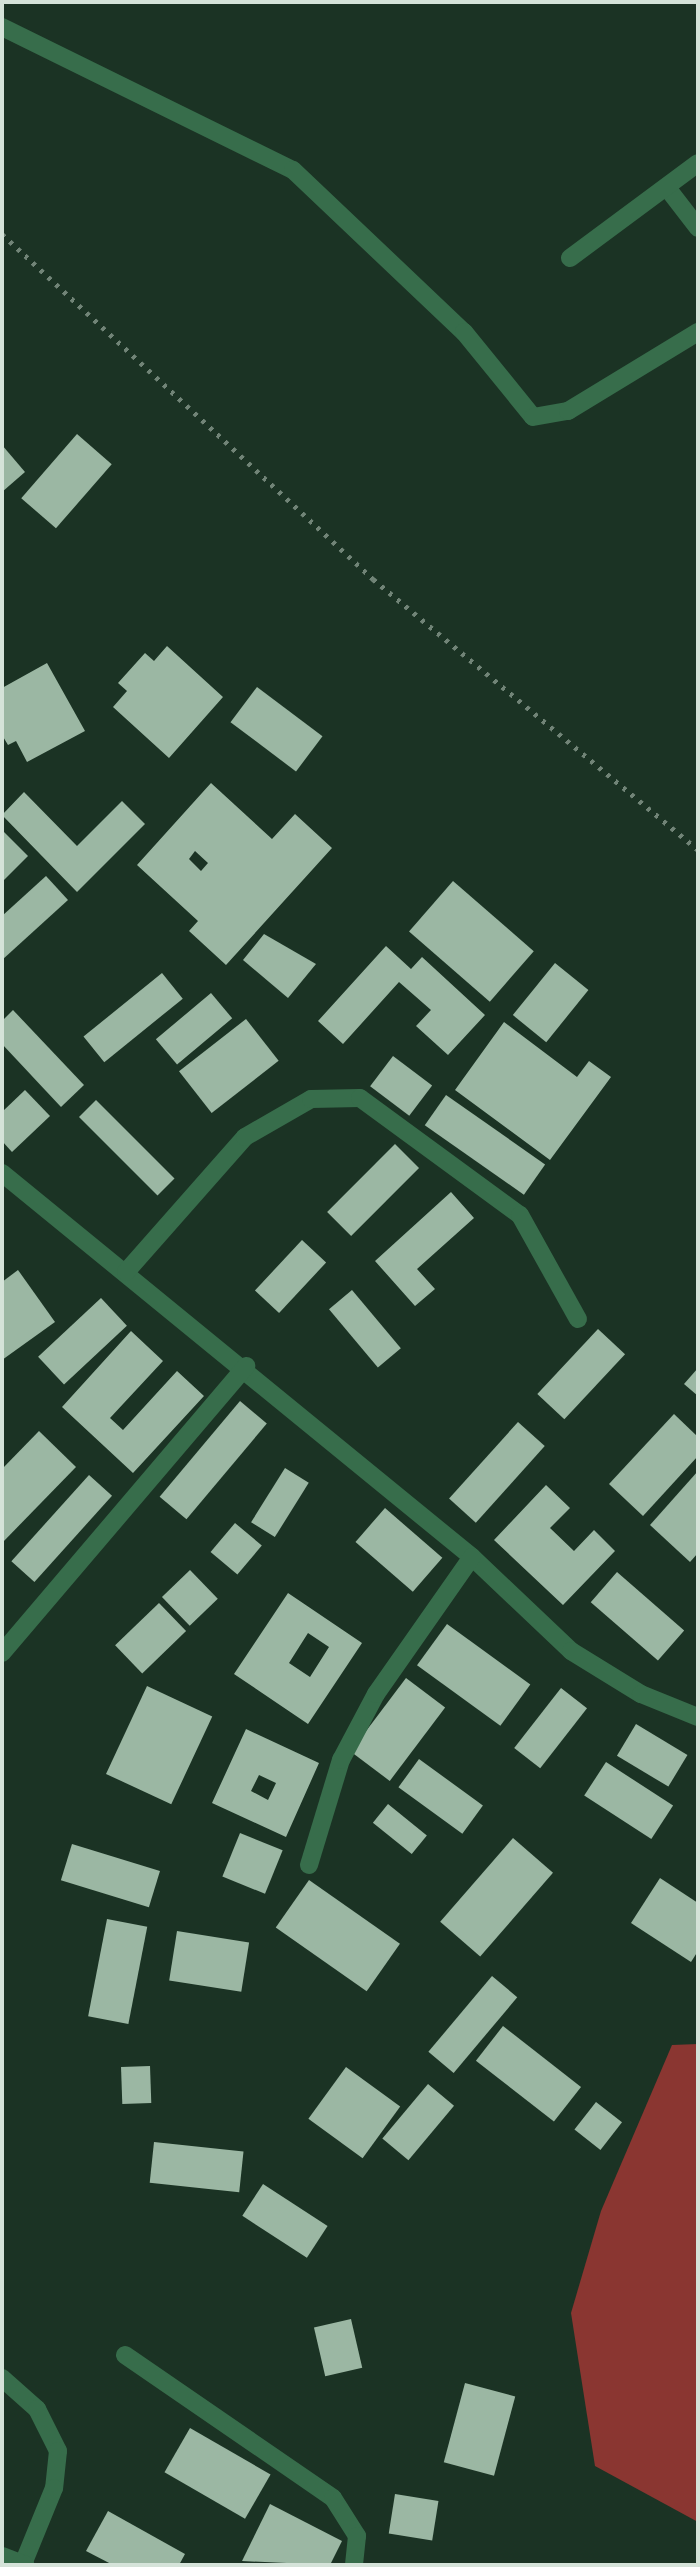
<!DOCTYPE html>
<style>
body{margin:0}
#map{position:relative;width:700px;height:2567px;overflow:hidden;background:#1b3324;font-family:"Crimson Pro",serif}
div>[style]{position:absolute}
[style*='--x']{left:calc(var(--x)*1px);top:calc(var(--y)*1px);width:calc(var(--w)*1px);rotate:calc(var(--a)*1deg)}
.forest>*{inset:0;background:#8a3631}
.building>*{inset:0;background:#9bb7a3;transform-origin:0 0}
.street>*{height:18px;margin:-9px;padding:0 9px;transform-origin:9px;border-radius:9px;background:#376d4b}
.rail>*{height:5px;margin-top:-2.5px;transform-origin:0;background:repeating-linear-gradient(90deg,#718477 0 3.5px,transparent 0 10.5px)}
span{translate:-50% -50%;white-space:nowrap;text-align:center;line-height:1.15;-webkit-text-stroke:7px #0e1811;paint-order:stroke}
.frame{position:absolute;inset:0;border:4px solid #d5e3d9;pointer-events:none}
</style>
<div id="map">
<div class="forest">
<div style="clip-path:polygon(698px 2044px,698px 2522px,595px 2466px,571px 2313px,601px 2211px,672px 2045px)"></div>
</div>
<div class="building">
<div style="left:77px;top:434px;width:46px;height:85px;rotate:41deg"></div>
<div style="clip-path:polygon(2px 445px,25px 472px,2px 492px)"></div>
<div style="clip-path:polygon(167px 646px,223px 697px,169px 758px,113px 707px,127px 691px,118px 683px,145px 653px,154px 661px)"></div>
<div style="clip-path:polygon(47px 663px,85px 731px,27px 762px,16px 741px,8px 745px,2px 735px,2px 688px)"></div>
<div style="left:257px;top:687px;width:82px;height:44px;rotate:37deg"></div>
<div style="clip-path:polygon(evenodd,211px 783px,272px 839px,295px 814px,332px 848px,226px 965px,189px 931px,198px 921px,137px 865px,211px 783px,195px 851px,208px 863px,201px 871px,189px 859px,195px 851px)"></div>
<div style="clip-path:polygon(24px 792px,77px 846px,122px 801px,145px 824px,77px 892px,2px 815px)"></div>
<div style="clip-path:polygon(2px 830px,28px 856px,2px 882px)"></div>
<div style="clip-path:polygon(46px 876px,68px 900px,2px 960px,2px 916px)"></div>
<div style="left:453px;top:881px;width:107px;height:67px;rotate:41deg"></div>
<div style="clip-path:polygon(264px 934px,316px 964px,288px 998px,243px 960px)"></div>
<div style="clip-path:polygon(386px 946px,411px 969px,422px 957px,485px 1015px,448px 1055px,416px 1026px,431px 1010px,399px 982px,343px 1044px,318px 1021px)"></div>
<div style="left:555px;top:963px;width:43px;height:67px;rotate:39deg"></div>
<div style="left:162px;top:973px;width:33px;height:101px;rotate:51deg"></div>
<div style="left:211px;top:993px;width:33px;height:72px;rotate:50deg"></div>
<div style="clip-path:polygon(13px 1010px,84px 1085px,61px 1107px,2px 1044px,2px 1021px)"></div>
<div style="left:246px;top:1019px;width:53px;height:85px;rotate:52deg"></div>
<div style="clip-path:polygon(504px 1022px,577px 1077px,589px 1061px,611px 1077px,550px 1160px,455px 1090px)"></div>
<div style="left:393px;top:1056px;width:49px;height:38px;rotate:37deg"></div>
<div style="clip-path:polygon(25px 1090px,50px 1116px,12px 1152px,2px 1141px,2px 1112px)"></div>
<div style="left:446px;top:1095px;width:121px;height:37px;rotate:35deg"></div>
<div style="left:96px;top:1100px;width:111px;height:24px;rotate:45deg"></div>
<div style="left:395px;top:1144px;width:34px;height:96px;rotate:45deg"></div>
<div style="clip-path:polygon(451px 1192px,474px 1218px,417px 1269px,435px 1289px,415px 1306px,375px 1261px)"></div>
<div style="left:302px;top:1240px;width:33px;height:69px;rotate:43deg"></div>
<div style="clip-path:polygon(18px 1270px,55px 1322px,2px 1360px,2px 1282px)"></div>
<div style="left:352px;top:1290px;width:76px;height:30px;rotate:50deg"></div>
<div style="left:101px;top:1298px;width:38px;height:86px;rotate:47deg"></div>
<div style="left:598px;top:1329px;width:37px;height:89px;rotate:43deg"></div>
<div style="clip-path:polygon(131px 1331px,163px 1361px,110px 1418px,123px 1430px,177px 1371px,204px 1396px,133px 1473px,62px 1407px)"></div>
<div style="clip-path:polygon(698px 1368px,698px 1396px,684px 1384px)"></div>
<div style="left:240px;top:1401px;width:35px;height:125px;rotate:40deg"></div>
<div style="clip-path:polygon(674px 1414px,698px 1437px,698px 1456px,643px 1516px,609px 1484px)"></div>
<div style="left:518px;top:1422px;width:36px;height:103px;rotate:42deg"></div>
<div style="clip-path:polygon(39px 1431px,76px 1467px,2px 1543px,2px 1469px)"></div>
<div style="left:285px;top:1468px;width:28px;height:64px;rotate:32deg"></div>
<div style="clip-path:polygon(698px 1471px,698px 1553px,690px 1562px,650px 1525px)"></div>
<div style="left:89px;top:1475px;width:31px;height:116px;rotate:42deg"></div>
<div style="clip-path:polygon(546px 1485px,570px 1508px,550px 1528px,574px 1551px,594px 1530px,615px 1551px,563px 1605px,494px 1540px)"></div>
<div style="left:385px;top:1508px;width:76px;height:45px;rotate:41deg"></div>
<div style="left:235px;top:1523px;width:35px;height:38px;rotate:40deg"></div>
<div style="left:190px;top:1570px;width:40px;height:39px;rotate:46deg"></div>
<div style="left:617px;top:1572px;width:89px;height:40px;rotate:41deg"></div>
<div style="clip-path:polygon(evenodd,288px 1593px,362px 1643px,308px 1724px,234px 1674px,288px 1593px,308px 1633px,329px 1647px,310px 1677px,289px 1663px,308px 1633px)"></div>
<div style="left:159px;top:1603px;width:39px;height:61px;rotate:46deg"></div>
<div style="left:447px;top:1624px;width:103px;height:51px;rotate:36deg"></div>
<div style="left:406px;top:1678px;width:49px;height:92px;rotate:37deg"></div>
<div style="left:147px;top:1686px;width:72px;height:97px;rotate:25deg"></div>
<div style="left:561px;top:1688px;width:33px;height:76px;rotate:38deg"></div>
<div style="left:636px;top:1724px;width:60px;height:37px;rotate:31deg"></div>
<div style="clip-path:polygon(evenodd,246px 1729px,319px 1763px,286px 1837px,212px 1803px,246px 1729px,259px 1775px,276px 1783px,268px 1800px,251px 1791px,259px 1775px)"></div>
<div style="left:419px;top:1759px;width:79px;height:35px;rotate:36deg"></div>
<div style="left:606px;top:1762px;width:80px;height:40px;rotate:33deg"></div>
<div style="left:388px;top:1804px;width:50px;height:24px;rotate:39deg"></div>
<div style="left:240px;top:1833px;width:46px;height:47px;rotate:22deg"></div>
<div style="left:513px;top:1838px;width:53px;height:111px;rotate:41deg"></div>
<div style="left:72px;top:1844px;width:92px;height:38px;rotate:17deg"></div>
<div style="clip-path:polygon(660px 1878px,698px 1903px,698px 1951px,691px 1962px,631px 1923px)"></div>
<div style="left:309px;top:1880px;width:111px;height:58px;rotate:35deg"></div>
<div style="left:107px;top:1919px;width:41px;height:99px;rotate:11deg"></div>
<div style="left:177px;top:1931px;width:73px;height:50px;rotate:9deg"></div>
<div style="left:492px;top:1976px;width:33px;height:99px;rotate:40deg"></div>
<div style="left:503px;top:2026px;width:99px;height:44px;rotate:38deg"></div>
<div style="left:150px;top:2066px;width:37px;height:29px;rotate:88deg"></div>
<div style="left:346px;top:2067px;width:67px;height:64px;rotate:36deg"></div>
<div style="left:428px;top:2084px;width:34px;height:71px;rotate:40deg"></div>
<div style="left:596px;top:2102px;width:33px;height:35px;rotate:38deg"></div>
<div style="left:154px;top:2142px;width:90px;height:41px;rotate:6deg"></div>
<div style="left:263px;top:2184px;width:77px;height:38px;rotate:33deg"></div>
<div style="left:351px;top:2319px;width:50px;height:38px;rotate:77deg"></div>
<div style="left:465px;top:2383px;width:52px;height:82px;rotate:15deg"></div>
<div style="left:190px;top:2428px;width:93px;height:51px;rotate:30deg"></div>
<div style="left:395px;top:2494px;width:44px;height:40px;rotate:9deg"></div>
<div style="clip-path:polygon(270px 2504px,342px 2541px,330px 2565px,242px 2561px)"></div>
<div style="clip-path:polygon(108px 2511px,185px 2554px,179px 2565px,113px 2565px,86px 2551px)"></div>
</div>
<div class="street">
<div style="--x:2;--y:27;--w:324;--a:26.2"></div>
<div style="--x:293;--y:170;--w:236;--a:43.5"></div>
<div style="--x:464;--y:332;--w:109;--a:50.9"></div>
<div style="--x:533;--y:417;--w:36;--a:-10"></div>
<div style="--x:568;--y:411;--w:152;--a:-31.3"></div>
<div style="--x:668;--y:189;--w:49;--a:52.4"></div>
<div style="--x:570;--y:258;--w:159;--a:-36.6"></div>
<div style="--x:2;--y:1173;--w:607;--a:39.25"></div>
<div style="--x:472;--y:1557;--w:137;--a:43.5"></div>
<div style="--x:571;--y:1651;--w:82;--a:31.6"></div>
<div style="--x:641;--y:1694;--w:61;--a:22"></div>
<div style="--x:126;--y:1272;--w:180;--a:-48.6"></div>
<div style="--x:245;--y:1137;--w:76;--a:-29.9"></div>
<div style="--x:311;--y:1099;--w:49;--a:-1.2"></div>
<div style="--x:360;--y:1098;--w:198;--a:36.2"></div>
<div style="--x:520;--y:1215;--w:119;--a:60.9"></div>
<div style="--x:2;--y:1653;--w:377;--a:-49.6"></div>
<div style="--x:309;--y:1865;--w:110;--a:-73.1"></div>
<div style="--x:341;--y:1760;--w:75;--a:-62.1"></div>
<div style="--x:376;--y:1694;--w:167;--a:-55"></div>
<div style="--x:125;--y:2355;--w:252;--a:34.5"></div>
<div style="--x:333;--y:2498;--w:45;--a:57.7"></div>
<div style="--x:357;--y:2536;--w:29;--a:96"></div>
<div style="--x:2;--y:2378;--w:47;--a:41.5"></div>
<div style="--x:37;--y:2409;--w:47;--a:63.4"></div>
<div style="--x:58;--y:2451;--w:37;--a:96"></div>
<div style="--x:54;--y:2488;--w:82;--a:112.2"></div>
<div style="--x:2;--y:2556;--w:25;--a:21"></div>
</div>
<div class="rail">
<div style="--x:2;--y:234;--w:507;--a:42.92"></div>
<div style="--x:373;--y:579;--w:423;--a:39.8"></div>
</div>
<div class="frame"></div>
</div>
